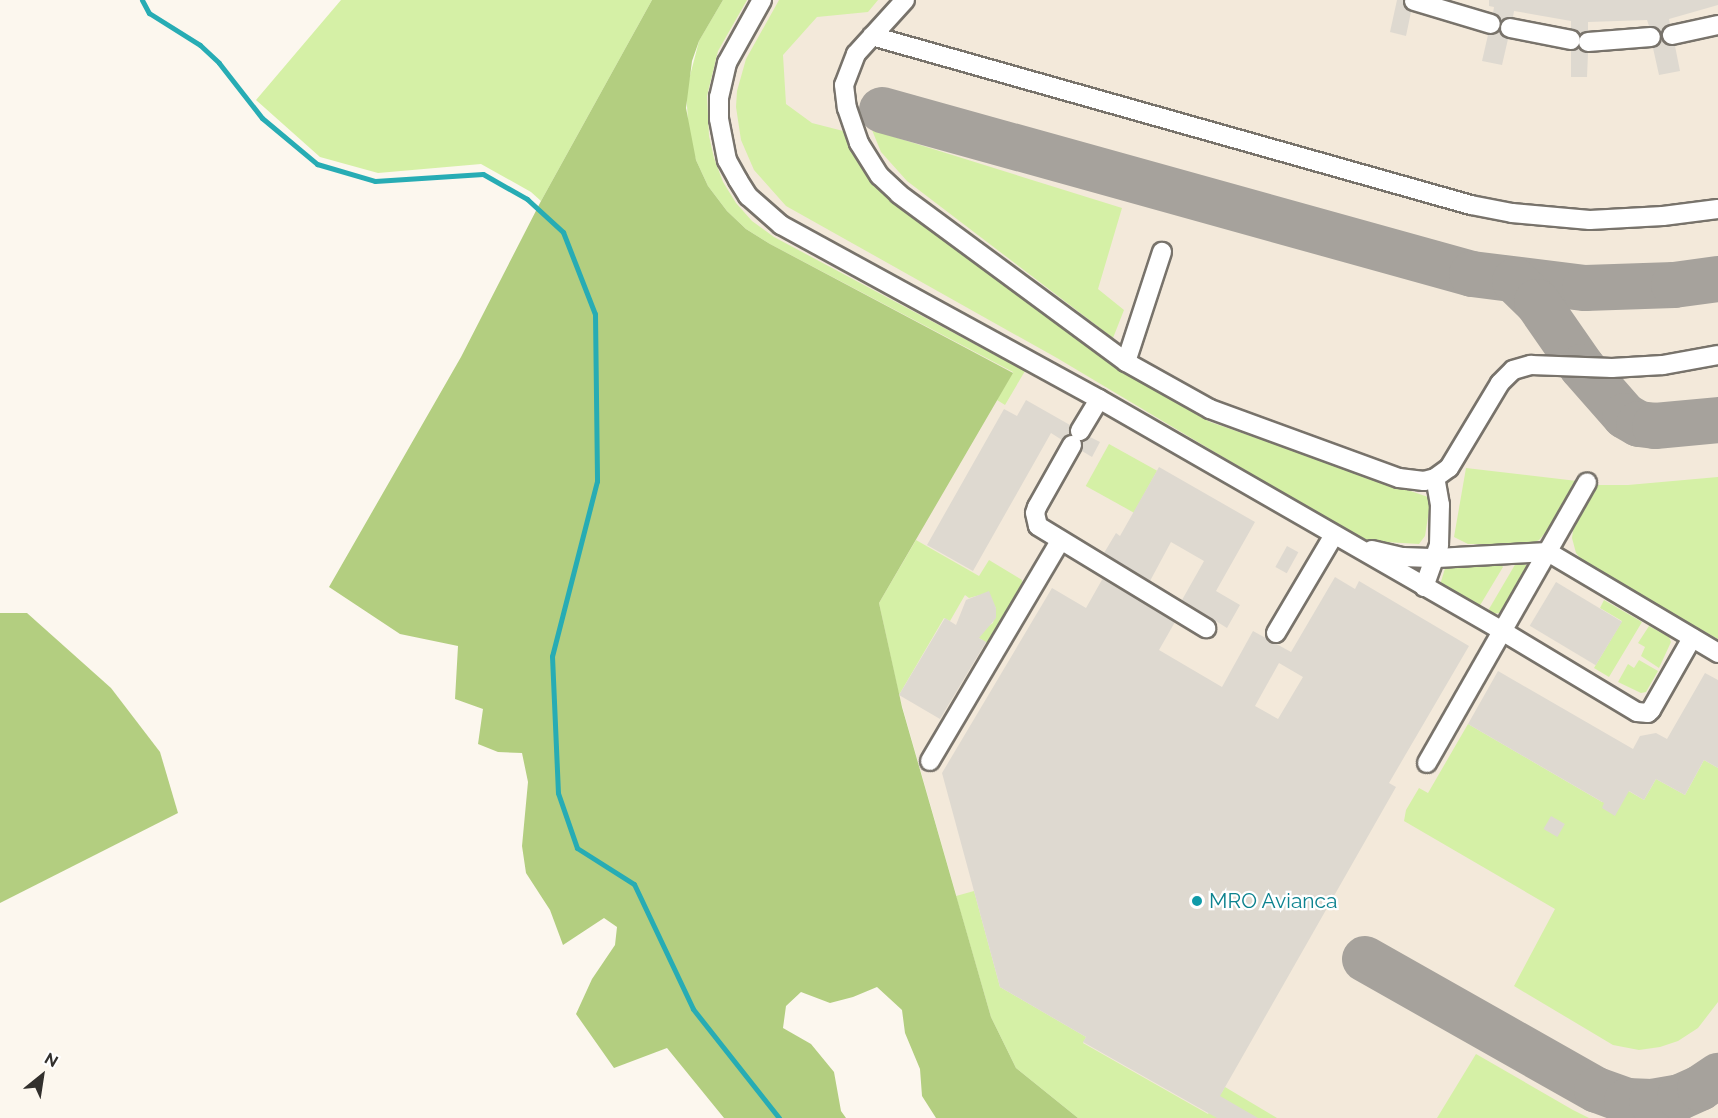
<!DOCTYPE html>
<style>
body{margin:0}
#map{position:relative;width:1718px;height:1118px;overflow:hidden;background:#fcf7ee;font-family:Raleway,sans-serif}
div>[style]{position:absolute}
[style*='--x']{left:calc(var(--x)*1px);top:calc(var(--y)*1px);width:calc(var(--w)*1px);rotate:calc(var(--a)*1deg)}
.built>*{inset:0;background:#f3e9da}
.green>*{inset:0;background:#d5f0a6;transform-origin:0 0}
.forest>*{inset:0;background:#b3ce80}
.stream>*{height:5px;margin:-2.5px;padding:0 2.5px;transform-origin:2.5px;border-radius:2.5px;background:#27acb4}
.taxiway>*{height:46px;margin:-23px;padding:0 23px;transform-origin:23px;border-radius:23px;background:#a6a29c}
.building>*{inset:0;background:#ded9d0;transform-origin:0 0}
.roads{filter:drop-shadow(2px 0 #78736b) drop-shadow(-2px 0 #78736b) drop-shadow(0 2px #78736b) drop-shadow(0 -2px #78736b)}
.minor>*{height:18px;margin:-9px;padding:0 9px;transform-origin:9px;border-radius:9px;background:#fff}
.dots>*{width:16px;height:16px;translate:-50% -50%;box-sizing:border-box;border:3px solid #fff;border-radius:50%}
span{translate:-50% -50%;white-space:nowrap;text-align:center;line-height:1.15;-webkit-text-stroke:4.5px #fff;paint-order:stroke}
.culture-label{font-size:21px;color:#0d838f}
.left{translate:0 -50%;text-align:left}
.north{position:absolute;left:12px;top:1046px;width:60px;height:60px;-webkit-text-stroke:4px #fff;paint-order:stroke;rotate:30deg;font-size:16px;font-weight:700;line-height:24px;text-align:center;color:#32302d}
.north::after{content:'';display:block;margin:auto;width:21px;height:27px;background:#32302d;clip-path:polygon(50% 0,100% 100%,50% 72%,0 100%)}
</style>
<div id="map">
<div class="built">
<div style="clip-path:polygon(723px 0,1718px 0,1718px 1118px,1078px 1118px,991px 1017px,770px 244px,708px 186px,699px 41px)"></div>
</div>
<div class="green">
<div style="clip-path:polygon(341px 0,652px 0,541px 201px,531px 192px,481px 164px,378px 173px,320px 157px,256px 100px)"></div>
<div style="clip-path:polygon(723px 0,747px 0,718px 51px,707px 96px,709px 136px,714px 158px,723px 182px,736px 203px,752px 221px,774px 237px,1025px 371px,1005px 405px,997px 400px,1013px 372px,770px 244px,746px 229px,727px 211px,708px 186px,696px 160px,689px 137px,686px 91px,699px 41px)"></div>
<div style="clip-path:polygon(779px 0,878px 0,868px 12px,817px 17px,783px 55px,786px 104px,812px 123px,851px 133px,864px 162px,1126px 374px,1210px 422px,1431px 498px,1425px 536px,1419px 544px,1369px 541px,1352px 534px,1057px 358px,786px 206px,754px 170px,741px 140px,736px 107px,737px 91px,746px 59px)"></div>
<div style="clip-path:polygon(872px 130px,1122px 208px,1098px 289px,1124px 310px,1113px 338px,907px 181px,881px 152px)"></div>
<div style="left:1109px;top:444px;width:55px;height:48px;rotate:29deg"></div>
<div style="clip-path:polygon(1466px 468px,1577px 481px,1552px 525px,1539px 540px,1531px 544px,1468px 544px,1454px 537px)"></div>
<div style="clip-path:polygon(1718px 477px,1718px 639px,1586px 565px,1576px 553px,1572px 538px,1574px 524px,1596px 485px,1628px 485px)"></div>
<div style="clip-path:polygon(916px 540px,979px 576px,989px 560px,1022px 580px,1023px 585px,989px 644px,974px 635px,993px 623px,996px 608px,980px 595px,969px 598px,965px 595px,950px 621px,944px 618px,899px 695px,879px 603px)"></div>
<div style="clip-path:polygon(1499px 562px,1503px 567px,1479px 607px,1440px 585px,1446px 565px)"></div>
<div style="clip-path:polygon(1516px 563px,1522px 563px,1528px 566px,1501px 613px,1491px 614px,1489px 609px)"></div>
<div style="clip-path:polygon(1604px 600px,1642px 622px,1609px 677px,1594px 668px,1622px 621px,1600px 608px)"></div>
<div style="clip-path:polygon(1649px 626px,1669px 637px,1671px 642px,1659px 668px,1641px 656px,1645px 647px,1638px 643px)"></div>
<div style="clip-path:polygon(1639px 660px,1658px 671px,1646px 692px,1641px 693px,1618px 682px,1628px 664px,1634px 668px)"></div>
<div style="clip-path:polygon(1468px 724px,1602px 802px,1613px 782px,1644px 800px,1656px 779px,1685px 795px,1704px 760px,1718px 768px,1718px 1002px,1698px 1028px,1678px 1041px,1660px 1047px,1639px 1050px,1613px 1045px,1514px 986px,1555px 909px,1404px 821px,1406px 810px,1419px 788px,1428px 793px)"></div>
<div style="clip-path:polygon(974px 891px,1000px 987px,1086px 1037px,1083px 1043px,1208px 1114px,1225px 1087px,1277px 1118px,1078px 1118px,1016px 1068px,991px 1017px,956px 896px)"></div>
<div style="clip-path:polygon(1476px 1054px,1573px 1110px,1589px 1118px,1437px 1118px)"></div>
</div>
<div class="forest">
<div style="clip-path:polygon(652px 0,723px 0,699px 41px,692px 61px,686px 108px,696px 160px,708px 186px,727px 211px,746px 229px,770px 244px,1013px 373px,879px 603px,902px 707px,991px 1017px,1016px 1068px,1078px 1118px,936px 1118px,922px 1096px,920px 1069px,905px 1033px,902px 1010px,877px 987px,853px 997px,830px 1003px,801px 992px,786px 1006px,783px 1028px,811px 1044px,834px 1072px,841px 1111px,846px 1118px,724px 1118px,667px 1048px,614px 1068px,576px 1014px,592px 979px,615px 945px,617px 927px,604px 918px,563px 945px,550px 910px,526px 873px,522px 846px,528px 782px,522px 753px,498px 752px,478px 744px,483px 709px,455px 699px,458px 646px,400px 634px,329px 587px,461px 357px,541px 201px)"></div>
<div style="clip-path:polygon(0 613px,27px 613px,111px 688px,160px 752px,178px 813px,0 903px)"></div>
</div>
<div class="stream">
<div style="--x:142;--y:0;--w:15;--a:62"></div>
<div style="--x:149;--y:13;--w:60;--a:32.1"></div>
<div style="--x:200;--y:45;--w:26;--a:43"></div>
<div style="--x:219;--y:63;--w:70;--a:52"></div>
<div style="--x:262;--y:118;--w:72;--a:39.9"></div>
<div style="--x:317;--y:164;--w:60;--a:16.3"></div>
<div style="--x:375;--y:181;--w:108;--a:-3.7"></div>
<div style="--x:483;--y:174;--w:51;--a:29.6"></div>
<div style="--x:527;--y:199;--w:49;--a:42.5"></div>
<div style="--x:563;--y:232;--w:88;--a:68.7"></div>
<div style="--x:595;--y:314;--w:167;--a:89.3"></div>
<div style="--x:597;--y:481;--w:181;--a:104.4"></div>
<div style="--x:552;--y:656;--w:137;--a:87.5"></div>
<div style="--x:558;--y:793;--w:58;--a:70.9"></div>
<div style="--x:577;--y:848;--w:67;--a:32.3"></div>
<div style="--x:634;--y:884;--w:138;--a:64.7"></div>
<div style="--x:693;--y:1009;--w:139;--a:51.7"></div>
</div>
<div class="taxiway">
<div style="--x:882;--y:110;--w:612;--a:15.53"></div>
<div style="--x:1472;--y:274;--w:114;--a:7.1"></div>
<div style="--x:1585;--y:288;--w:89;--a:-1.9"></div>
<div style="--x:1674;--y:285;--w:44;--a:-7.8"></div>
<div style="--x:1515;--y:281;--w:30;--a:44"></div>
<div style="--x:1537;--y:302;--w:79;--a:55.3"></div>
<div style="--x:1582;--y:367;--w:65;--a:48.7"></div>
<div style="--x:1625;--y:416;--w:16;--a:30"></div>
<div style="--x:1639;--y:424;--w:16;--a:7"></div>
<div style="--x:1655;--y:426;--w:63;--a:-5.4"></div>
<div style="--x:1365;--y:959;--w:266;--a:29.5"></div>
<div style="--x:1597;--y:1090;--w:32;--a:20"></div>
<div style="--x:1627;--y:1101;--w:25;--a:2"></div>
<div style="--x:1652;--y:1102;--w:28;--a:-10"></div>
<div style="--x:1680;--y:1097;--w:22;--a:-24"></div>
<div style="--x:1700;--y:1088;--w:22;--a:-34"></div>
</div>
<div class="building">
<div style="clip-path:polygon(1397px 0,1403px 0,1405px 8px,1411px 12px,1406px 36px,1390px 32px)"></div>
<div style="clip-path:polygon(1489px 0,1718px 0,1718px 5px,1669px 19px,1670px 24px,1661px 33px,1656px 27px,1649px 26px,1647px 20px,1588px 22px,1588px 31px,1580px 34px,1571px 29px,1571px 21px,1514px 11px,1513px 17px,1502px 21px,1493px 13px,1494px 7px,1489px 6px)"></div>
<div style="clip-path:polygon(1499px 31px,1508px 39px,1502px 65px,1482px 61px,1488px 35px)"></div>
<div style="clip-path:polygon(1662px 39px,1668px 45px,1675px 46px,1680px 71px,1659px 75px,1653px 48px)"></div>
<div style="clip-path:polygon(1579px 48px,1588px 53px,1587px 77px,1571px 77px,1571px 51px)"></div>
<div style="clip-path:polygon(1026px 400px,1070px 425px,1070px 434px,1062px 440px,1051px 433px,973px 571px,927px 545px,1004px 409px,1017px 416px)"></div>
<div style="clip-path:polygon(1090px 437px,1100px 442px,1092px 457px,1082px 451px,1082px 442px)"></div>
<div style="clip-path:polygon(1159px 467px,1255px 522px,1216px 591px,1240px 605px,1227px 628px,1182px 600px,1204px 561px,1171px 542px,1150px 581px,1104px 553px,1116px 533px,1120px 536px)"></div>
<div style="left:1287px;top:546px;width:13px;height:24px;rotate:29deg"></div>
<div style="clip-path:polygon(evenodd,1335px 577px,1355px 589px,1359px 581px,1469px 646px,1389px 783px,1396px 787px,1220px 1096px,1258px 1118px,1217px 1118px,1083px 1042px,1086px 1037px,1000px 987px,942px 773px,1052px 588px,1086px 608px,1103px 578px,1175px 622px,1159px 650px,1222px 687px,1253px 631px,1291px 652px,1335px 577px,1279px 663px,1303px 677px,1278px 719px,1255px 706px,1279px 663px)"></div>
<div style="left:1556px;top:582px;width:77px;height:51px;rotate:31deg"></div>
<div style="clip-path:polygon(989px 591px,996px 608px,996px 618px,979px 638px,986px 642px,940px 719px,899px 695px,945px 618px,956px 625px,966px 600px)"></div>
<div style="clip-path:polygon(1498px 671px,1633px 749px,1640px 736px,1656px 733px,1667px 739px,1705px 673px,1718px 680px,1718px 768px,1704px 760px,1685px 795px,1656px 779px,1644px 800px,1629px 791px,1615px 816px,1602px 808px,1604px 803px,1468px 724px)"></div>
<div style="left:1551px;top:816px;width:16px;height:15px;rotate:30deg"></div>
</div>
<div class="roads">
<div class="minor">
<div style="--x:762;--y:0;--w:72;--a:119.1"></div>
<div style="--x:727;--y:63;--w:35;--a:103"></div>
<div style="--x:719;--y:97;--w:22;--a:90"></div>
<div style="--x:719;--y:119;--w:42;--a:79"></div>
<div style="--x:727;--y:160;--w:23;--a:61"></div>
<div style="--x:738;--y:180;--w:19;--a:58"></div>
<div style="--x:748;--y:196;--w:44;--a:41.3"></div>
<div style="--x:781;--y:225;--w:362;--a:28.7"></div>
<div style="--x:1099;--y:399;--w:465;--a:29.9"></div>
<div style="--x:1502;--y:631;--w:157;--a:31"></div>
<div style="--x:1637;--y:712;--w:11;--a:5"></div>
<div style="--x:1648;--y:713;--w:4;--a:-45"></div>
<div style="--x:1651;--y:710;--w:83;--a:-60.3"></div>
<div style="--x:905;--y:0;--w:73;--a:132.2"></div>
<div style="--x:856;--y:54;--w:33;--a:111"></div>
<div style="--x:844;--y:85;--w:23;--a:83"></div>
<div style="--x:847;--y:108;--w:37;--a:71"></div>
<div style="--x:859;--y:143;--w:39;--a:58"></div>
<div style="--x:880;--y:176;--w:26;--a:43"></div>
<div style="--x:899;--y:194;--w:282;--a:36.5"></div>
<div style="--x:1126;--y:362;--w:96;--a:29.2"></div>
<div style="--x:1210;--y:409;--w:201;--a:20.1"></div>
<div style="--x:1399;--y:478;--w:25;--a:7"></div>
<div style="--x:1424;--y:481;--w:11;--a:-15"></div>
<div style="--x:1435;--y:478;--w:17;--a:-36"></div>
<div style="--x:1449;--y:468;--w:99;--a:-59"></div>
<div style="--x:1500;--y:383;--w:18;--a:-45"></div>
<div style="--x:1513;--y:370;--w:19;--a:-16"></div>
<div style="--x:1531;--y:365;--w:81;--a:2.1"></div>
<div style="--x:1612;--y:368;--w:51;--a:-3.4"></div>
<div style="--x:1663;--y:365;--w:56;--a:-10.3"></div>
<div style="--x:1414;--y:1;--w:80;--a:16.6"></div>
<div style="--x:1510;--y:28;--w:62;--a:11.1"></div>
<div style="--x:1672;--y:35;--w:47;--a:-12.3"></div>
<div style="--x:872;--y:36;--w:622;--a:15.76"></div>
<div style="--x:1471;--y:205;--w:42;--a:11"></div>
<div style="--x:1512;--y:213;--w:78;--a:5.1"></div>
<div style="--x:1590;--y:220;--w:73;--a:-3.1"></div>
<div style="--x:1663;--y:216;--w:55;--a:-7.3"></div>
<div style="--x:1588;--y:42;--w:63;--a:-4.5"></div>
<div style="--x:1126;--y:362;--w:116;--a:-71.9"></div>
<div style="--x:1080;--y:431;--w:37;--a:-59"></div>
<div style="--x:1072;--y:445;--w:71;--a:119.4"></div>
<div style="--x:1037;--y:507;--w:6;--a:108"></div>
<div style="--x:1035;--y:513;--w:13;--a:77"></div>
<div style="--x:1038;--y:526;--w:197;--a:31.3"></div>
<div style="--x:1372;--y:550;--w:32;--a:13"></div>
<div style="--x:1403;--y:557;--w:34;--a:2"></div>
<div style="--x:1437;--y:558;--w:111;--a:-3.1"></div>
<div style="--x:1548;--y:552;--w:198;--a:30.7"></div>
<div style="--x:1424;--y:587;--w:45;--a:-70.3"></div>
<div style="--x:1439;--y:545;--w:40;--a:-88.6"></div>
<div style="--x:1440;--y:505;--w:27;--a:-100"></div>
<div style="--x:1276;--y:633;--w:114;--a:-59.4"></div>
<div style="--x:930;--y:761;--w:256;--a:-59.4"></div>
<div style="--x:1427;--y:763;--w:323;--a:-60.3"></div>
</div>
</div>
<div class="dots">
<div style="left:1197px;top:901px;background:#0f9aa8"></div>
</div>
<div class="culture-label">
<span class="left" style="left:1209px;top:901px">MRO Avianca</span>
</div>
<div class="north">N</div>
</div>
